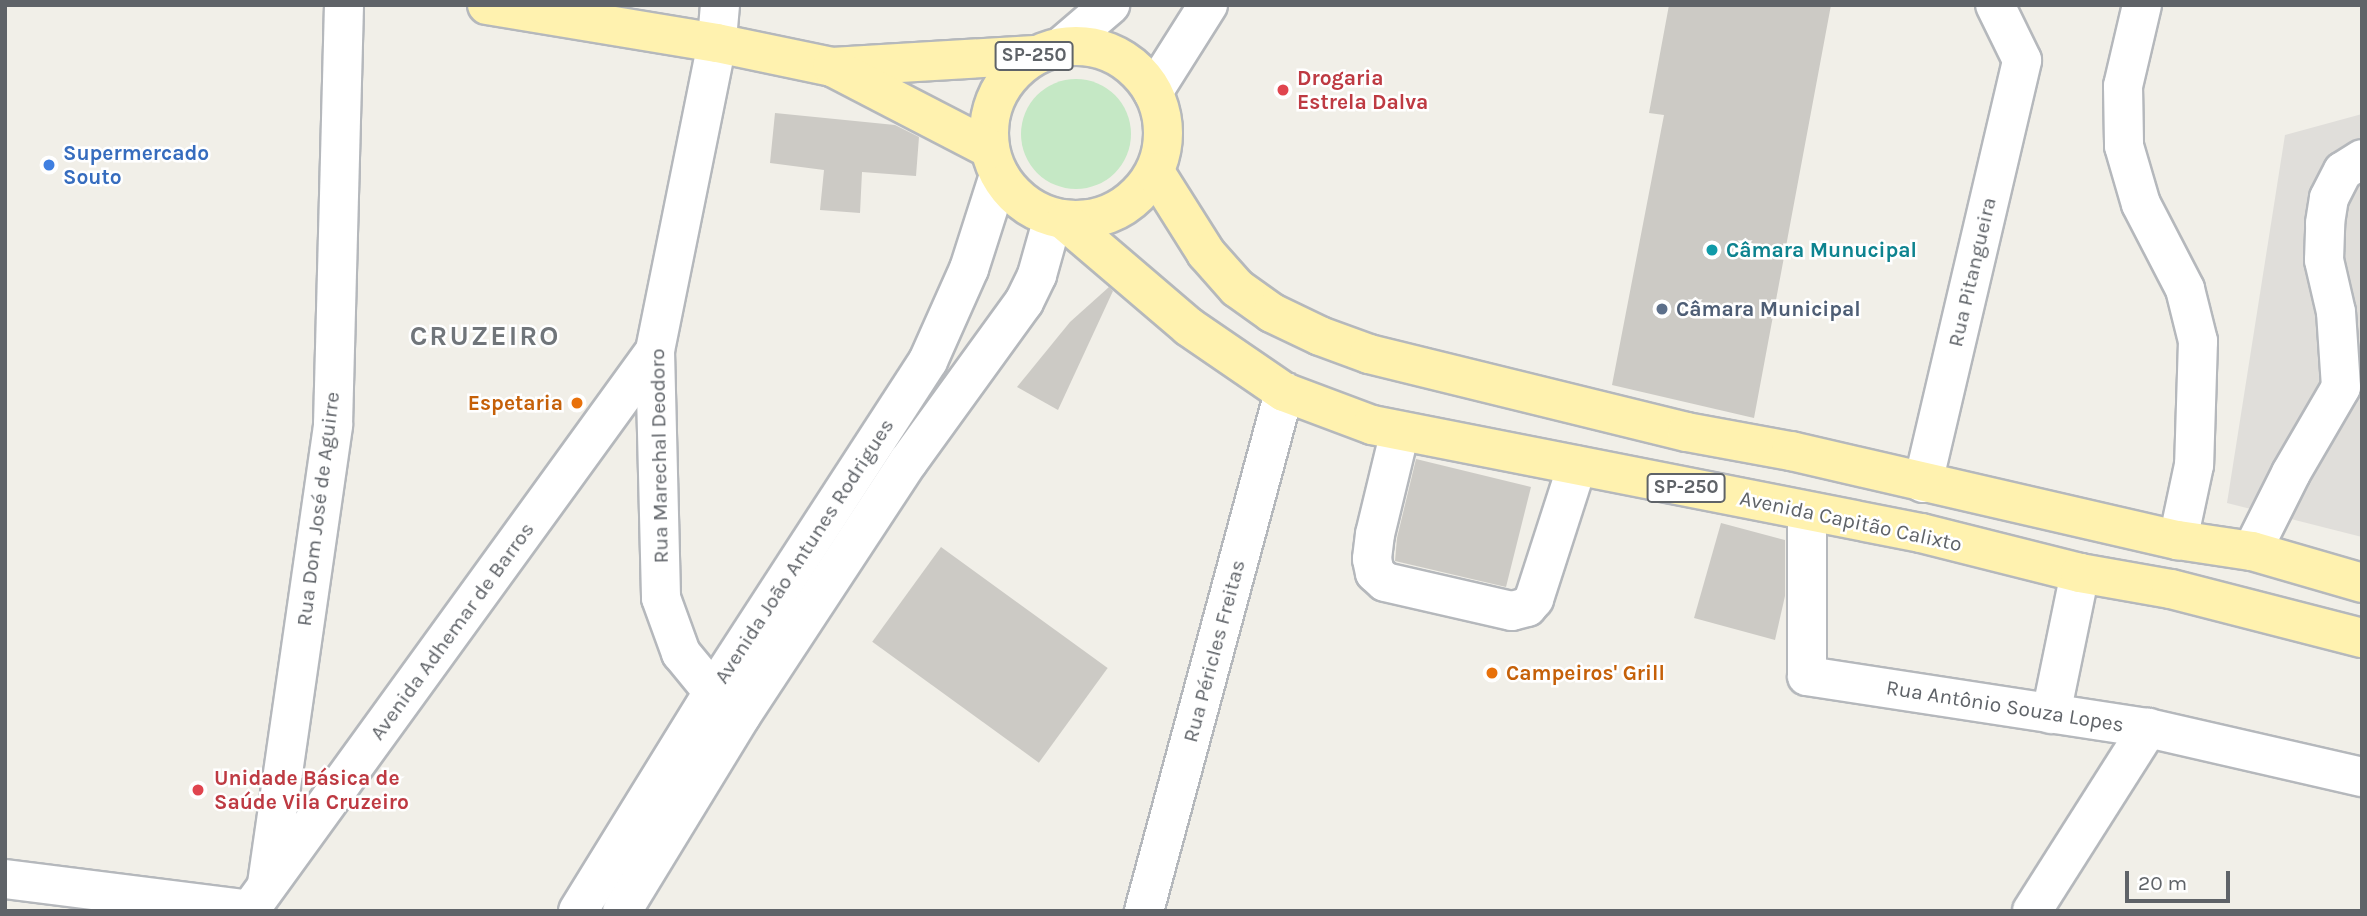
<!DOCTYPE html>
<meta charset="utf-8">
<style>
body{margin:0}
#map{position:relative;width:2367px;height:916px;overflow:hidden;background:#f1efe8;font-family:Karla,sans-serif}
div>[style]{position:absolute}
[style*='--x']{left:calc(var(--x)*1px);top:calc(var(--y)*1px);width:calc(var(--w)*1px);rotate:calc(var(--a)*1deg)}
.industrial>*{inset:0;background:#e0deda}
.green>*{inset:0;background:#c5e8c5}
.round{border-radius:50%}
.building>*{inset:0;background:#cccac5;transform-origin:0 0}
.roads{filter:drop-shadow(2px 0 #b5b8bc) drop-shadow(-2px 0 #b5b8bc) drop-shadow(0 2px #b5b8bc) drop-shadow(0 -2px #b5b8bc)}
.minor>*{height:38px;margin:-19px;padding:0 19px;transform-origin:19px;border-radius:19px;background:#fff}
.major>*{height:38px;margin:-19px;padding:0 19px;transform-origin:19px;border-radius:19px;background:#fff2af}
.major>.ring{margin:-19px;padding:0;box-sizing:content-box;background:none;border:38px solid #fff2af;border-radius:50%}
.dots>*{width:19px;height:19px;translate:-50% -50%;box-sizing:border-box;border:4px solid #fff;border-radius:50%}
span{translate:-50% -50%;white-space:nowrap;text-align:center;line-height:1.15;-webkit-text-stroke:5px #fff;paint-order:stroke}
.shield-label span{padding:2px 5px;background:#fff;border:2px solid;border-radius:5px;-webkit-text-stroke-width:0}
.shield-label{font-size:19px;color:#5f6368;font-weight:700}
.health-label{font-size:21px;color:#be3a42;font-weight:700}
.left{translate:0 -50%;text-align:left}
.shop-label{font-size:21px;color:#366cbe;font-weight:700}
.culture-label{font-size:21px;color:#0d838f;font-weight:700}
.street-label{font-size:21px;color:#5f6368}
.service-label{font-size:21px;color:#4e5e75;font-weight:700}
.food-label{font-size:21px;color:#c56008;font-weight:700}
.right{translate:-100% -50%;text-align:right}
.district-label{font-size:28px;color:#70757a;font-weight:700;letter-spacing:2px}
.frame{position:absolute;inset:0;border:7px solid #5f6368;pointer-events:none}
.scale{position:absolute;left:2125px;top:871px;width:105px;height:32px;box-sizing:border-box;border:4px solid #5f6368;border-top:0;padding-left:9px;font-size:21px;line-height:24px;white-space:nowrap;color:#5f6368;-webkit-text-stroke:5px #fff;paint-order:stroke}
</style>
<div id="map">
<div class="industrial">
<div style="clip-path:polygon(2362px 114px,2362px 537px,2227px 503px,2285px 135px)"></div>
</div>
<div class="green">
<div class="round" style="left:1021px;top:79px;width:110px;height:110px"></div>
</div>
<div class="building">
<div style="clip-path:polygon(1669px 5px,1831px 5px,1754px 418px,1612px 385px,1664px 115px,1649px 113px)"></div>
<div style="clip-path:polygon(775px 113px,895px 125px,919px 137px,916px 176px,862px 172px,860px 213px,820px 210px,824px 170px,770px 163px)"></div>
<div style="clip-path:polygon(1109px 287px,1113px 291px,1058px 410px,1017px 387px,1070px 322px)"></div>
<div style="clip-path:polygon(1416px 459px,1531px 487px,1506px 587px,1395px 561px,1397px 538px)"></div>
<div style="clip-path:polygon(1721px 523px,1785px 540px,1785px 596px,1775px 640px,1694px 618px)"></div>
<div style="left:941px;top:547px;width:206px;height:117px;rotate:36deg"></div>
</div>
<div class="roads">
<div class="minor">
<div style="--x:720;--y:5;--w:38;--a:95"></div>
<div style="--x:717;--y:43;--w:314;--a:101.4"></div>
<div style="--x:655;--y:351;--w:247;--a:88.6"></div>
<div style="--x:661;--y:598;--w:59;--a:70"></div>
<div style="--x:681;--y:653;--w:50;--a:50.6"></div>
<div style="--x:713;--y:692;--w:25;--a:40"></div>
<div style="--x:2142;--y:5;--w:83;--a:103.2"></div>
<div style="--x:2123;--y:86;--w:60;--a:89"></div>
<div style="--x:2124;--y:146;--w:60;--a:73.7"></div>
<div style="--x:2141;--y:204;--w:96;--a:62.6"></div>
<div style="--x:2185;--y:289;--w:54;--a:76"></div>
<div style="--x:2198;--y:341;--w:124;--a:91.8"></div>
<div style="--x:2194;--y:465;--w:77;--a:102"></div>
<div style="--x:1061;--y:47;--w:65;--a:-40.6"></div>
<div style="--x:1153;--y:92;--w:103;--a:-57.7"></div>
<div style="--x:1400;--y:431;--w:106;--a:103.6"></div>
<div style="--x:1375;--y:534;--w:25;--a:97"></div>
<div style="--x:1372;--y:559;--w:14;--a:78"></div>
<div style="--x:1375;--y:573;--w:13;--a:42"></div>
<div style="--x:1385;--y:582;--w:130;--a:12.9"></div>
<div style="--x:1512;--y:611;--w:16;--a:-15"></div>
<div style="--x:1527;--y:607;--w:11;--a:-49"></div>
<div style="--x:1534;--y:599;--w:140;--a:-72.1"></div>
<div style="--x:1923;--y:483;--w:434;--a:-76.8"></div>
<div style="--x:2022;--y:60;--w:61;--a:-116.1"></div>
<div style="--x:1807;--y:512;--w:164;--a:90"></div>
<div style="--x:1807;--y:676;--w:345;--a:8.7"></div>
<div style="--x:2148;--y:728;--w:220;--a:12.9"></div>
<div style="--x:2252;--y:551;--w:87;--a:-63.4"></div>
<div style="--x:2291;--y:473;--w:99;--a:-59.8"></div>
<div style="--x:2341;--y:387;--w:75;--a:-93.8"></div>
<div style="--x:2336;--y:312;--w:53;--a:-103"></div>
<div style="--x:2324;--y:260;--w:37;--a:-88"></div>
<div style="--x:2325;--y:223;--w:25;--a:-81"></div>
<div style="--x:2329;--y:198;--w:30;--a:-63"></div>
<div style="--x:2343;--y:171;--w:22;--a:-32"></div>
<div style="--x:2051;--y:714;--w:144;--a:-78.4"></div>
<div style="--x:5;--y:879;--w:246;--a:7.2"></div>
<div style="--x:267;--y:884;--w:464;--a:-81.8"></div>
<div style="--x:333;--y:425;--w:420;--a:-88.5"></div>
<div style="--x:249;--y:911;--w:692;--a:-54.06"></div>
<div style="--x:578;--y:911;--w:257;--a:-58.3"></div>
<div style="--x:713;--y:692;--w:395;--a:-57"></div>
<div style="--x:928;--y:361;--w:101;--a:-66"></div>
<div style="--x:969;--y:269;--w:99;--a:-72.3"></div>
<div style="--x:622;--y:911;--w:228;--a:-58.6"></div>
<div style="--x:741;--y:716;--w:304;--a:-56.7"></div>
<div style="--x:908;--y:462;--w:198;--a:-54.1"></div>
<div style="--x:1024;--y:302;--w:30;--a:-64"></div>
<div style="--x:1037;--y:275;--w:59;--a:-74.3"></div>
<div style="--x:1144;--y:911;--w:538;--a:-74.9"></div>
<div style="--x:2032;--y:911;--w:217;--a:-57.6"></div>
</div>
<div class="major">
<div style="--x:487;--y:5;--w:233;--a:9.4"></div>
<div style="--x:717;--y:43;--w:117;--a:11.8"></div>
<div style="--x:832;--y:67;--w:203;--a:-3.4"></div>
<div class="ring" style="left:989px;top:46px;width:136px;height:136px"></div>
<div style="--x:832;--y:67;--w:178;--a:27.4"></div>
<div style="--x:1155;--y:172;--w:96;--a:57.8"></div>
<div style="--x:1206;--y:253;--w:47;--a:48.5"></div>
<div style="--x:1237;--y:288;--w:43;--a:35.5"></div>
<div style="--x:1272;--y:313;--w:53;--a:25.6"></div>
<div style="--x:1320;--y:336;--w:52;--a:20.2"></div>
<div style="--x:1369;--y:354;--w:327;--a:13.8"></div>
<div style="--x:1687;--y:432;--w:106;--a:10.4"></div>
<div style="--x:1791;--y:451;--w:397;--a:13"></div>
<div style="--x:2178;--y:540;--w:75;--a:8.5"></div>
<div style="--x:2252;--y:551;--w:115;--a:16.2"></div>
<div style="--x:1065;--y:221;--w:163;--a:40.5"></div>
<div style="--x:1189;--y:327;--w:115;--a:34.4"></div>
<div style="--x:1284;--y:392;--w:94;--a:20.6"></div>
<div style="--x:1372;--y:425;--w:560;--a:11.13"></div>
<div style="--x:1921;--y:533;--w:164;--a:14.1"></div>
<div style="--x:2080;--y:573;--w:92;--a:10"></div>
<div style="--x:2171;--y:589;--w:197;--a:14.4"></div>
</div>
</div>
<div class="dots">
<div style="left:1283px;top:90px;background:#e0444e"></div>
<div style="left:49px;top:165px;background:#3f7fe0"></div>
<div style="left:1712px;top:250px;background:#0f9aa8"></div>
<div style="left:1662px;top:309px;background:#5c6f8a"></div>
<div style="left:577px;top:403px;background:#e8710a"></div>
<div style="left:1492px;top:673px;background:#e8710a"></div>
<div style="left:198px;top:790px;background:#e0444e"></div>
</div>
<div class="shield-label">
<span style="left:1034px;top:56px">SP-250</span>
<span style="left:1686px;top:488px">SP-250</span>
</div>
<div class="health-label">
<span class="left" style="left:1297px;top:90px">Drogaria<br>Estrela Dalva</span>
<span class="left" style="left:214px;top:790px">Unidade Básica de<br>Saúde Vila Cruzeiro</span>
</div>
<div class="shop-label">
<span class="left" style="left:63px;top:165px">Supermercado<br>Souto</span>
</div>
<div class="culture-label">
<span class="left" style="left:1726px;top:250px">Câmara Munucipal</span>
</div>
<div class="street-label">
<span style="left:1972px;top:272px;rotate:-77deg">Rua Pitangueira</span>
<span style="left:659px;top:456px;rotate:-91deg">Rua Marechal Deodoro</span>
<span style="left:318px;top:509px;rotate:-83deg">Rua Dom José de Aguirre</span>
<span style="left:1851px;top:521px;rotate:12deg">Avenida Capitão Calixto</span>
<span style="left:804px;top:551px;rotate:-57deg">Avenida João Antunes Rodrigues</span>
<span style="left:452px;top:631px;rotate:-54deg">Avenida Adhemar de Barros</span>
<span style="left:1214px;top:651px;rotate:-75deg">Rua Péricles Freitas</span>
<span style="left:2005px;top:706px;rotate:9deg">Rua Antônio Souza Lopes</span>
</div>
<div class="service-label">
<span class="left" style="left:1676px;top:309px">Câmara Municipal</span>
</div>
<div class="food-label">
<span class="right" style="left:563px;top:403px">Espetaria</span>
<span class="left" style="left:1506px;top:673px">Campeiros' Grill</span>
</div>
<div class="district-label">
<span style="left:485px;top:336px">CRUZEIRO</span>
</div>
<div class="frame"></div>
<div class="scale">20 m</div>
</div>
